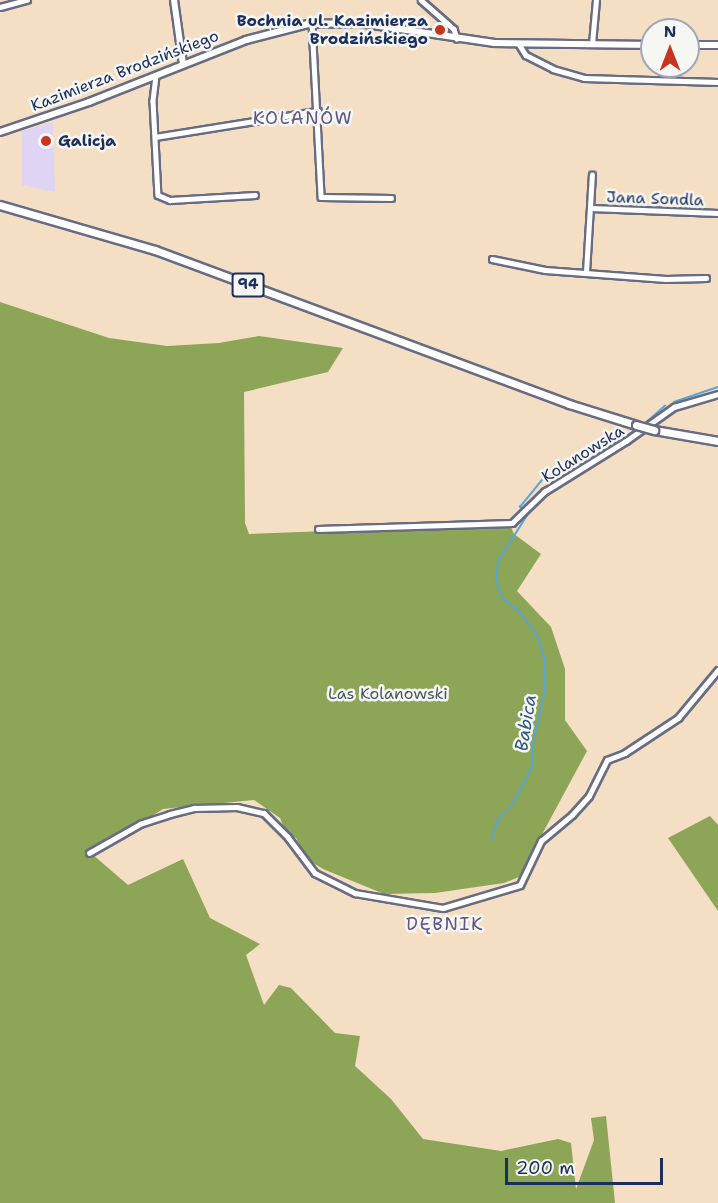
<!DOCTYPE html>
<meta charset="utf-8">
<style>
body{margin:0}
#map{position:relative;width:718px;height:1203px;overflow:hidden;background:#f4dec4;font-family:"Shantell Sans",sans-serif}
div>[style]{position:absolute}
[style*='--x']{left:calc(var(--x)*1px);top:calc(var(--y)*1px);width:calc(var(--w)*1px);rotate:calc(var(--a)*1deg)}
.built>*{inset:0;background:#e0d4f4}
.forest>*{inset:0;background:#8ca556}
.stream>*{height:1.5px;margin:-0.75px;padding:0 0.75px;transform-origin:0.75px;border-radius:0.75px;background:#5aa5d2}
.roads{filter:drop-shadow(2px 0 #676c82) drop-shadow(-2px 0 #676c82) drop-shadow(0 2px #676c82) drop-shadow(0 -2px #676c82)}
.street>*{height:4.5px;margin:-2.25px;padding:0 2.25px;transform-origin:2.25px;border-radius:2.25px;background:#fff}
.secondary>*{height:6px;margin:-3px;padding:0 3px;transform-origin:3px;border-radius:3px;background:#fff}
.primary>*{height:7px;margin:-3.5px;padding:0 3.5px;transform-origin:3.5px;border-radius:3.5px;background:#fff}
.bridges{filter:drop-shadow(2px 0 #676c82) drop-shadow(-2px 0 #676c82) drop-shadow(0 2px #676c82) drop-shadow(0 -2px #676c82)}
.primary-bridge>*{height:7px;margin:-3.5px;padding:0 3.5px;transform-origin:3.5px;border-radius:3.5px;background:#fff}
.dots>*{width:16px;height:16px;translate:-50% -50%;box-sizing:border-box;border:3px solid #f6f6f2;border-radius:50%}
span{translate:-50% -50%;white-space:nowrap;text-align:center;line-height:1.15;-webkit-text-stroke:5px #f6f6f2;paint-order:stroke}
.shield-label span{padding:2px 4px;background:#f6f6f2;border:2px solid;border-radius:4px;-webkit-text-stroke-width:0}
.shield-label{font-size:15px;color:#1b2f5e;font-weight:700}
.poi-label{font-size:16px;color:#1b2f5e;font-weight:700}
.right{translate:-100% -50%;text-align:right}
.left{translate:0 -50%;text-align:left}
.street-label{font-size:16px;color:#1b2f5e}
.park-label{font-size:16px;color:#485a5f}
.neighbourhood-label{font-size:18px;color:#5d5488;letter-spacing:1.5px}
.water-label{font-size:18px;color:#315887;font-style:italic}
.north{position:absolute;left:640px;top:18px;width:60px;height:60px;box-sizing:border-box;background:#f6f6f2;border:2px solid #9ea6b7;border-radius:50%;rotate:0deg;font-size:16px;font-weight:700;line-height:24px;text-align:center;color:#1b2f5e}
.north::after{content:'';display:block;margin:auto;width:21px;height:27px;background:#c8321e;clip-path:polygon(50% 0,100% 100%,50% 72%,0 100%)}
.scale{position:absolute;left:505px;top:1158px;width:158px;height:27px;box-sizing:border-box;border:3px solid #1b2f5e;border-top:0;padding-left:8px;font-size:18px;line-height:21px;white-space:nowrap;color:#1b2f5e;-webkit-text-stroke:4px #f6f6f2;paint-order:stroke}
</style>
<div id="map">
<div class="built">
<div style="clip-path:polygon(53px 122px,55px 192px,22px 185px,22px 131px)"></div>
</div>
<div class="forest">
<div style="clip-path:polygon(0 302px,109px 338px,167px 346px,219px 343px,259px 336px,343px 348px,328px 372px,244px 392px,245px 523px,249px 534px,487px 525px,511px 527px,514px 534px,541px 554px,517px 591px,551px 627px,565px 669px,565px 720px,587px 751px,519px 877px,504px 883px,435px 893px,384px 894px,323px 869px,307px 859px,296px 838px,286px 832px,280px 818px,254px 800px,163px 809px,92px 854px,128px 885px,183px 859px,210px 918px,260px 944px,246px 955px,264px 1005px,279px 985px,291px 988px,335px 1033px,360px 1036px,355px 1066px,391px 1099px,423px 1139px,501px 1151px,558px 1139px,571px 1143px,576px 1189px,594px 1140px,591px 1118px,606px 1116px,615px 1203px,0 1203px)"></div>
<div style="clip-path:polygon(710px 816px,718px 825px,718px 911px,668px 838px)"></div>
</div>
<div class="stream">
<div style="--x:674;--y:402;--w:46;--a:-18.8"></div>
<div style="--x:643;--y:425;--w:29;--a:-41"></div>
<div style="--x:522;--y:509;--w:3;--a:-135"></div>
<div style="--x:520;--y:507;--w:49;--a:-50.8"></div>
<div style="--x:551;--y:469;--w:23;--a:-7"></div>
<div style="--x:574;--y:466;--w:76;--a:-29.9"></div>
<div style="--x:491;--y:840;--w:23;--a:-70"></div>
<div style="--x:499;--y:818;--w:20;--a:-45"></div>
<div style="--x:513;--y:804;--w:42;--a:-62.8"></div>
<div style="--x:532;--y:767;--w:24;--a:-88"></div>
<div style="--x:533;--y:743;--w:49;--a:-77.1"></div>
<div style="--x:544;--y:695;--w:37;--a:-90"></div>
<div style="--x:544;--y:658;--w:24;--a:-107"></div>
<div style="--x:537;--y:635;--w:31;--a:-128"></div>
<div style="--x:518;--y:611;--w:21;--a:-141"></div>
<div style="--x:502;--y:598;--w:18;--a:-109"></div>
<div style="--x:496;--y:581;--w:20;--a:-84"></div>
<div style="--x:498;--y:561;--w:56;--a:-57.4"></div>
</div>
<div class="roads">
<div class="street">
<div style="--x:421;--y:0;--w:44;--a:41.3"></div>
<div style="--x:454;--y:29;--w:10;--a:73"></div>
<div style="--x:0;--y:7;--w:28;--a:-15"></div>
<div style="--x:312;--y:23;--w:174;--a:87"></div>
<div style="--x:321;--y:197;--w:70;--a:0.8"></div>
<div style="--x:519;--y:44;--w:13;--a:58"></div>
<div style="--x:526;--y:55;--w:30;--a:27"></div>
<div style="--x:553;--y:69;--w:32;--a:16"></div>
<div style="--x:584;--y:78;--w:134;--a:1.7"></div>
<div style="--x:592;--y:44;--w:44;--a:-84.8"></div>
<div style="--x:156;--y:76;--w:25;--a:97"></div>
<div style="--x:153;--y:101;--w:94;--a:87"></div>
<div style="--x:158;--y:195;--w:13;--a:23"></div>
<div style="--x:170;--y:200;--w:85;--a:-3.4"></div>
<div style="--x:155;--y:137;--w:165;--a:-9.1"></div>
<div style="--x:591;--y:208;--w:127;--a:2.3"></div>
<div style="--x:492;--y:259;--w:54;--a:11.7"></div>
<div style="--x:545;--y:270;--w:121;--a:4.3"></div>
<div style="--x:666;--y:279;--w:40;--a:-1.4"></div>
<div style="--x:586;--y:272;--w:97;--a:-86.5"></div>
<div style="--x:318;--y:529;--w:194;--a:-1.8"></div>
<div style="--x:512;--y:523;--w:45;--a:-44.1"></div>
<div style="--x:544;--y:492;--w:97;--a:-31.9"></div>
<div style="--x:626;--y:441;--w:59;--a:-35.3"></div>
<div style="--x:674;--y:407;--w:46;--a:-16.5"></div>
<div style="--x:89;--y:853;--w:59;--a:-29.6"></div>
<div style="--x:140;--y:824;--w:32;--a:-18"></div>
<div style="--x:170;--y:814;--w:25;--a:-14"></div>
<div style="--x:194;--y:808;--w:43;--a:-1.3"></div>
<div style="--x:237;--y:807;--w:28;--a:13"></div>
<div style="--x:264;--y:813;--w:34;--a:45"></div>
<div style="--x:288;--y:837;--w:45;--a:53.1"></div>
<div style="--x:315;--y:873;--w:45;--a:26.6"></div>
<div style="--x:355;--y:893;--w:89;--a:9.7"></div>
<div style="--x:443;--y:908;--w:80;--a:-16.6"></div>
<div style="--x:520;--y:885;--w:49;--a:-64.5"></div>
<div style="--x:541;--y:841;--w:40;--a:-40"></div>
<div style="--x:572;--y:815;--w:25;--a:-48"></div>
<div style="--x:589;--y:796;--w:40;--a:-63.4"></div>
<div style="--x:607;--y:760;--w:19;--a:-21"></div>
<div style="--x:625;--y:753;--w:64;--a:-33.4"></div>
<div style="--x:678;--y:718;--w:62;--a:-50.2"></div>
</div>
<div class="secondary">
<div style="--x:174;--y:0;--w:65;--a:82"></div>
<div style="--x:688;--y:45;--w:30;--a:0"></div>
<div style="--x:0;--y:132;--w:94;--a:-18.6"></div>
<div style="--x:89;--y:102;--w:169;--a:-21.5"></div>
<div style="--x:246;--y:40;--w:64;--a:-14.5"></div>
<div style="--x:308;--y:24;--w:51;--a:-1.1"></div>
<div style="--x:359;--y:23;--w:137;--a:8.4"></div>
<div style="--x:495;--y:43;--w:157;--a:0.7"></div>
</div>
<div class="primary">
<div style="--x:0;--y:205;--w:161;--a:16.2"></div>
<div style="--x:155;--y:250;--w:442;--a:20.4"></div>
<div style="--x:569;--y:404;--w:70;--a:17.4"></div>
<div style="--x:654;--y:430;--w:65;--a:9.8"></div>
</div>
</div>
<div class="bridges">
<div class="primary-bridge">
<div style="--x:636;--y:425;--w:19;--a:16"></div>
</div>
</div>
<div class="dots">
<div style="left:440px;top:30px;background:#c8321e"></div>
<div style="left:46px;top:141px;background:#c8321e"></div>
</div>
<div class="shield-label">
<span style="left:248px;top:285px">94</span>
</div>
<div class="poi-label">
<span class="right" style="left:428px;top:30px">Bochnia ul. Kazimierza<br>Brodzińskiego</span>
<span class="left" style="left:58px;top:141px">Galicja</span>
</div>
<div class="street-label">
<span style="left:125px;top:71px;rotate:-21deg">Kazimierza Brodzińskiego</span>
<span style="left:655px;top:199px;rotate:2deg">Jana Sondla</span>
<span style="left:583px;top:454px;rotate:-32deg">Kolanowska</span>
</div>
<div class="park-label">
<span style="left:388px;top:694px">Las Kolanowski</span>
</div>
<div class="neighbourhood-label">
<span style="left:303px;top:118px">KOLANÓW</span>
<span style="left:445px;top:924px">DĘBNIK</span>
</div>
<div class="water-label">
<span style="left:526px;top:723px;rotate:-81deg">Babica</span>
</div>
<div class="north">N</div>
<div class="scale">200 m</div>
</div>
